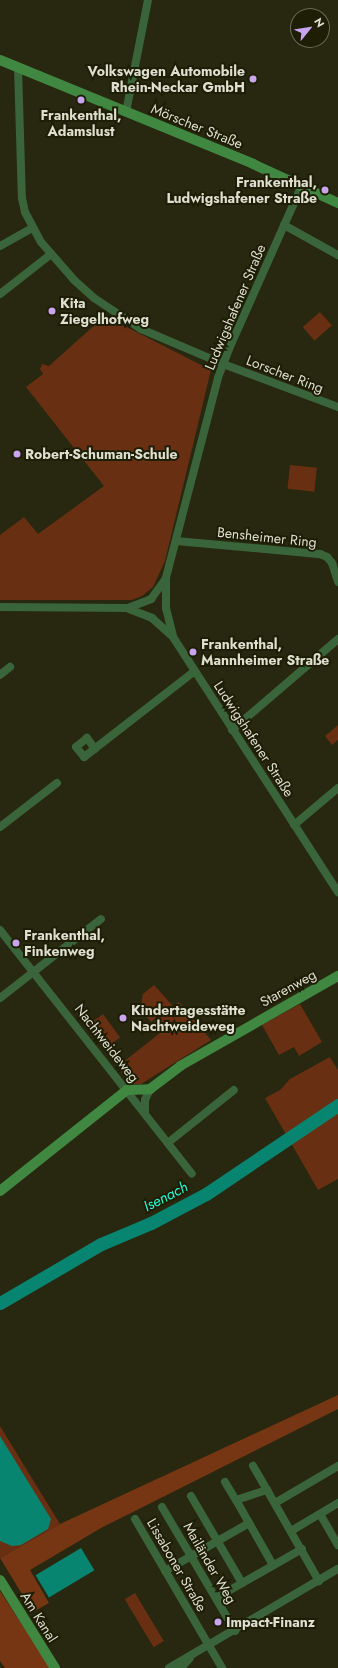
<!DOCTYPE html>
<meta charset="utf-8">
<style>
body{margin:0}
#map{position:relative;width:338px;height:1668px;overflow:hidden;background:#27280f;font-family:Jost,sans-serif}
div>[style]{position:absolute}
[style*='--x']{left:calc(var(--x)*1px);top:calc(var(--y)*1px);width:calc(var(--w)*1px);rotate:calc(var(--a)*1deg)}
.green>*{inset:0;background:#692f12;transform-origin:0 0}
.forest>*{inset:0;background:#763614}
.water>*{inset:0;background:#088571;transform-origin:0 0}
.river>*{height:13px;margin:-6.5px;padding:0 6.5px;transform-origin:6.5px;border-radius:6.5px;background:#088571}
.street>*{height:8px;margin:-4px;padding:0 4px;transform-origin:4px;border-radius:4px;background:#3a653a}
.secondary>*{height:10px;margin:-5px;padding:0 5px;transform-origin:5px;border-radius:5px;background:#408842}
.dots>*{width:11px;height:11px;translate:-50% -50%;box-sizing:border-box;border:2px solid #1d1e05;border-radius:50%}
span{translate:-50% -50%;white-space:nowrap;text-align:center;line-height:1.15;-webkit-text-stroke:4px #1d1e05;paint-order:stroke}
.poi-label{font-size:14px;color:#dedfd0;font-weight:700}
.right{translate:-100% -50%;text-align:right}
.left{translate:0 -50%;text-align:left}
.street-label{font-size:14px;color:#dedfd0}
.water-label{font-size:15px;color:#2bf7d4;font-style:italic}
.north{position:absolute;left:290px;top:8px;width:40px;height:40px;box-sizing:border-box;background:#1d1e05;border:1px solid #6a6b56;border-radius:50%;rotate:60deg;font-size:11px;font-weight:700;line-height:16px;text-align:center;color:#dedfd0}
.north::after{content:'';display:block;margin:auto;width:14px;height:18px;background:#c8a5ee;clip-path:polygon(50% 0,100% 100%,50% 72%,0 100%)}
</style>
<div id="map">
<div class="green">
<div style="left:320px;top:312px;width:18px;height:23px;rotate:49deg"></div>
<div style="clip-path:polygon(105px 316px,211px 370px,165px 561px,153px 587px,142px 596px,132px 600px,0 600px,0 535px,24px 517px,38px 534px,104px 486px,26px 387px,43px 374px,40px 369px,42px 364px,49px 366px)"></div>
<div style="left:290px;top:465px;width:27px;height:24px;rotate:6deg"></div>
<div style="clip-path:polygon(338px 725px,338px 740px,332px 745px,325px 736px)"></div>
<div style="clip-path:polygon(154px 985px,172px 1005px,151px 1022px,140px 1009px,143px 994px)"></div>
<div style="clip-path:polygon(179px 1002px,211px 1040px,141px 1084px,131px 1084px,117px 1067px,160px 1033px,152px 1023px)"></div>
<div style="clip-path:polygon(300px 1004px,322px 1042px,299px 1056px,294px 1047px,279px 1055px,262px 1025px)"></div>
<div style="left:103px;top:1014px;width:29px;height:20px;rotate:54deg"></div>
<div style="clip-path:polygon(330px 1057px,338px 1070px,338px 1179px,318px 1190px,265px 1098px,280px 1090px,290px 1079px)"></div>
<div style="clip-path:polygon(0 1426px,60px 1524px,0 1558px)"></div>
<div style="left:135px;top:1593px;width:56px;height:12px;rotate:59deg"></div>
</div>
<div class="forest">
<div style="clip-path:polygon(338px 1395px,338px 1409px,101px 1528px,30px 1570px,49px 1603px,33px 1612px,0 1558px,60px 1524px)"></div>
<div style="clip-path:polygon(0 1591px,29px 1635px,50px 1668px,5px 1668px,0 1661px)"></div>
</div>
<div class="water">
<div style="clip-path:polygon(0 1436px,51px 1519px,48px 1529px,21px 1545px,12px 1546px,0 1541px)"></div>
<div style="left:81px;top:1548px;width:26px;height:53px;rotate:59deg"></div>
</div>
<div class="river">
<div style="--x:0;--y:1303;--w:117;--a:-30.3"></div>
<div style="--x:101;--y:1244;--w:54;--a:-22.8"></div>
<div style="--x:151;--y:1223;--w:62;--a:-27.8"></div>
<div style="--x:206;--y:1194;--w:159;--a:-34"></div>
</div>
<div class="street">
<div style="--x:18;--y:67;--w:131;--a:88.3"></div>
<div style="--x:22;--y:198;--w:14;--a:78"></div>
<div style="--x:25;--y:212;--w:34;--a:62"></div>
<div style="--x:41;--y:242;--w:50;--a:49"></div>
<div style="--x:74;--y:280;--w:27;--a:42"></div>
<div style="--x:94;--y:298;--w:56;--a:33.4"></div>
<div style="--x:141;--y:329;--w:89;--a:23.1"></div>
<div style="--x:223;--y:364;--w:123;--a:20.5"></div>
<div style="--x:126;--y:112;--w:114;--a:-78.9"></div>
<div style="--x:302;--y:185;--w:180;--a:114"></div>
<div style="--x:229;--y:349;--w:31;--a:111"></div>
<div style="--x:218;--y:378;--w:207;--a:104.6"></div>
<div style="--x:166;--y:578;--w:30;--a:90"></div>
<div style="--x:166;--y:608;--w:30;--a:76"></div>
<div style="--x:173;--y:637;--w:304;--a:57.1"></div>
<div style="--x:284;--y:225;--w:62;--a:29.1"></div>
<div style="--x:0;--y:246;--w:38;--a:-29"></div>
<div style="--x:0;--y:294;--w:63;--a:-38"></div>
<div style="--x:176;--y:541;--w:145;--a:5.2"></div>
<div style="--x:320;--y:554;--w:8;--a:23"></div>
<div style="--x:327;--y:557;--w:8;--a:50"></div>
<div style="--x:332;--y:563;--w:20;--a:72"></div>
<div style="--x:0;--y:607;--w:128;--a:0.4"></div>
<div style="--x:128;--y:608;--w:25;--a:-21"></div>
<div style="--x:151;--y:599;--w:24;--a:-54"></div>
<div style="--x:129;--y:609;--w:25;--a:21"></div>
<div style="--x:152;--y:618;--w:25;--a:42"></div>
<div style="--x:0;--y:675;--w:13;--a:-39"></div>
<div style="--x:232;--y:730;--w:140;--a:-40.6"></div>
<div style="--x:95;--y:749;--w:14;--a:-126"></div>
<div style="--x:87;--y:738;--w:14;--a:141"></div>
<div style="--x:76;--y:747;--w:13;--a:51"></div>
<div style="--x:84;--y:757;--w:140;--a:-37.8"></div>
<div style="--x:294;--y:825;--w:57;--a:-40.1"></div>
<div style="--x:0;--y:827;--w:72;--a:-37.7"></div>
<div style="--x:0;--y:930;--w:310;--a:51.8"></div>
<div style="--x:0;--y:998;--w:128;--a:-38"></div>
<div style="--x:145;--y:1113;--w:13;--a:-90"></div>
<div style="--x:145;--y:1100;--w:12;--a:-66"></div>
<div style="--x:169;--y:1142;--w:83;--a:-38.7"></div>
<div style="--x:225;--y:1482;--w:21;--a:59"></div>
<div style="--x:236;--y:1500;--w:33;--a:-18"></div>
<div style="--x:267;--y:1490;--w:28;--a:-120"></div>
<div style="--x:267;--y:1490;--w:105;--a:60.3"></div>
<div style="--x:191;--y:1496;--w:101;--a:59.6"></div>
<div style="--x:236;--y:1500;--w:75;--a:60.4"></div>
<div style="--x:275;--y:1503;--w:73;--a:-30.4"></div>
<div style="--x:162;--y:1507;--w:144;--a:59.5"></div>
<div style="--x:320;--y:1514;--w:36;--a:60"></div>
<div style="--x:135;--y:1519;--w:173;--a:59.7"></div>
<div style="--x:291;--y:1531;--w:55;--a:-30.8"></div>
<div style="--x:165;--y:1571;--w:97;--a:-29.7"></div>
<div style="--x:216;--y:1598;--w:99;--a:-29.7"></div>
<div style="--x:169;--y:1668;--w:196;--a:-30.4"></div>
<div style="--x:181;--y:1668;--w:13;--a:-48"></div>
</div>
<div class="secondary">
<div style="--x:0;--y:60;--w:274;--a:22.3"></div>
<div style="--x:253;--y:164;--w:94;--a:24.6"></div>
<div style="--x:0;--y:1191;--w:162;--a:-38.5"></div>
<div style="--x:127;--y:1090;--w:23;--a:-2"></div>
<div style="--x:150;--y:1089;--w:38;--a:-37"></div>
<div style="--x:180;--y:1066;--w:182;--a:-29.7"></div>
<div style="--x:0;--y:1580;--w:104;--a:58"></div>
</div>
<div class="dots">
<div style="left:253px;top:79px;background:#c8a5ee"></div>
<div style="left:81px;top:100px;background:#c8a5ee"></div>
<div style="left:325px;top:190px;background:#c8a5ee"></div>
<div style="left:52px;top:311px;background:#c8a5ee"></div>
<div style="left:17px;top:454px;background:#c8a5ee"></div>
<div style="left:193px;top:652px;background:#c8a5ee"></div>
<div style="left:16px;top:943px;background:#c8a5ee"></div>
<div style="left:123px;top:1018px;background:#c8a5ee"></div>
<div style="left:218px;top:1622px;background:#c8a5ee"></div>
</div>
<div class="poi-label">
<span class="right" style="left:245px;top:79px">Volkswagen Automobile<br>Rhein-Neckar GmbH</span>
<span style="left:81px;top:123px">Frankenthal,<br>Adamslust</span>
<span class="right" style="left:317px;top:190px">Frankenthal,<br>Ludwigshafener Straße</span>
<span class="left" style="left:60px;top:311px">Kita<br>Ziegelhofweg</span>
<span class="left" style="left:25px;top:454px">Robert-Schuman-Schule</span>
<span class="left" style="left:201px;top:652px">Frankenthal,<br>Mannheimer Straße</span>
<span class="left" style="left:24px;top:943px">Frankenthal,<br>Finkenweg</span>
<span class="left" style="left:131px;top:1018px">Kindertagesstätte<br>Nachtweideweg</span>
<span class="left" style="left:226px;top:1622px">Impact-Finanz</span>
</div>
<div class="street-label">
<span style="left:197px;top:126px;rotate:22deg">Mörscher Straße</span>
<span style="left:235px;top:307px;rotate:-67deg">Ludwigshafener Straße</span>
<span style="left:285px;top:374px;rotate:21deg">Lorscher Ring</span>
<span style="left:267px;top:537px;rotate:6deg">Bensheimer Ring</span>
<span style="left:254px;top:739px;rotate:57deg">Ludwigshafener Straße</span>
<span style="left:288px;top:988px;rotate:-29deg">Starenweg</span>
<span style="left:107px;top:1043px;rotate:52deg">Nachtweideweg</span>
<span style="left:210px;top:1563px;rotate:60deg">Mailänder Weg</span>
<span style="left:177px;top:1565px;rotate:60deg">Lissaboner Straße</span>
<span style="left:39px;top:1617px;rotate:58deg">Am Kanal</span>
</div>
<div class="water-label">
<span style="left:166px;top:1197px;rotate:-27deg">Isenach</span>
</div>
<div class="north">N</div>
</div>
